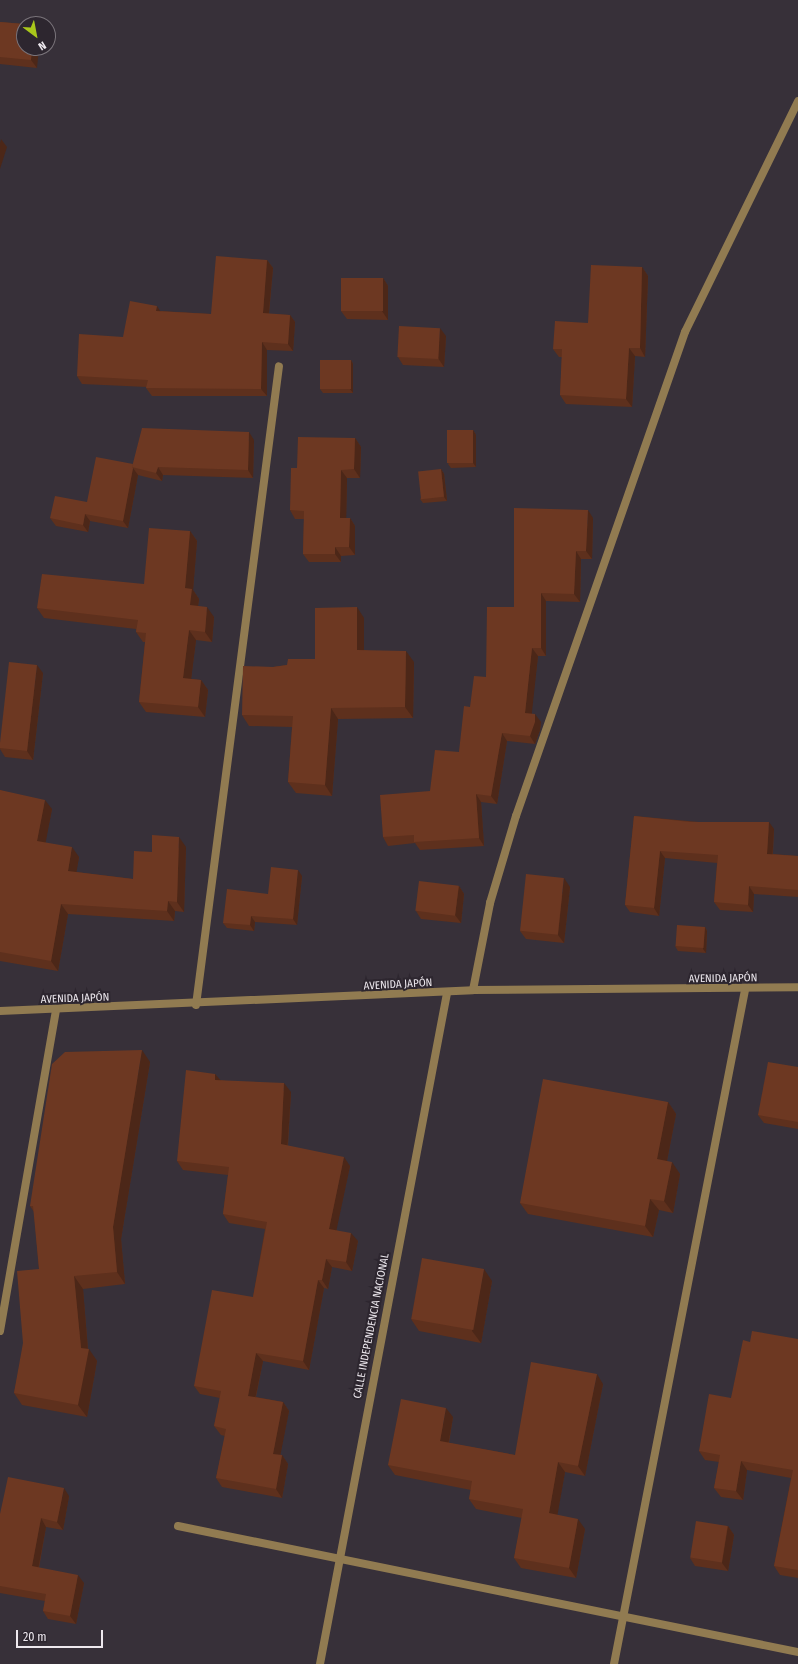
<!DOCTYPE html>
<meta charset="utf-8">
<style>
body{margin:0}
#map{position:relative;width:798px;height:1664px;overflow:hidden;background:#373039;font-family:"Fira Sans Condensed",sans-serif}
div>[style]{position:absolute}
[style*='--x']{left:calc(var(--x)*1px);top:calc(var(--y)*1px);width:calc(var(--w)*1px);rotate:calc(var(--a)*1deg)}
.minor>*{height:8px;margin:-4px;padding:0 4px;transform-origin:4px;border-radius:4px;background:#917b51}
.tertiary>*{height:8px;margin:-4px;padding:0 4px;transform-origin:4px;border-radius:4px;background:#917b51}
.wall>*{inset:0;background:#5e301d}
.shaded-wall>*{inset:0;background:#4c2718}
.building>*{inset:0;background:#6d3822;transform-origin:0 0}
span{translate:-50% -50%;white-space:nowrap;text-align:center;line-height:1.15;-webkit-text-stroke:4px #2d262f;paint-order:stroke}
.street-label{font-size:11px;color:#ede8ee}
.north{position:absolute;left:16px;top:16px;width:40px;height:40px;box-sizing:border-box;background:#2d262f;border:1px solid #7a747b;border-radius:50%;rotate:148deg;font-size:11px;font-weight:700;line-height:16px;text-align:center;color:#ede8ee}
.north::after{content:'';display:block;margin:auto;width:14px;height:18px;background:#a9c71b;clip-path:polygon(50% 0,100% 100%,50% 72%,0 100%)}
.scale{position:absolute;left:16px;top:1630px;width:87px;height:18px;box-sizing:border-box;border:2px solid #ede8ee;border-top:0;padding-left:5px;font-size:12px;line-height:14px;white-space:nowrap;color:#ede8ee;-webkit-text-stroke:3px #2d262f;paint-order:stroke}
</style>
<div id="map">
<div class="minor">
<div style="--x:473;--y:990;--w:89;--a:-78.9"></div>
<div style="--x:490;--y:903;--w:91;--a:-73.4"></div>
<div style="--x:516;--y:816;--w:513;--a:-70.75"></div>
<div style="--x:685;--y:332;--w:257;--a:-63.9"></div>
<div style="--x:196;--y:1005;--w:644;--a:-82.6"></div>
<div style="--x:0;--y:1331;--w:325;--a:-80.1"></div>
<div style="--x:178;--y:1526;--w:633;--a:11.49"></div>
<div style="--x:320;--y:1664;--w:683;--a:-79.28"></div>
<div style="--x:614;--y:1664;--w:687;--a:-79"></div>
</div>
<div class="tertiary">
<div style="--x:0;--y:1011;--w:473;--a:-2.5"></div>
<div style="--x:473;--y:990;--w:325;--a:-0.5"></div>
</div>
<div class="wall">
<div style="clip-path:polygon(0 22px,24px 24px,37px 68px,0 64px)"></div>
<div style="clip-path:polygon(267px 260px,273px 268px,269px 314px,290px 315px,295px 322px,293px 351px,267px 350px,267px 396px,152px 396px,146px 388px,147px 387px,82px 384px,77px 376px,123px 337px,160px 311px,211px 314px)"></div>
<div style="clip-path:polygon(642px 267px,648px 276px,645px 357px,635px 356px,632px 407px,566px 404px,560px 395px,562px 357px,559px 357px,553px 349px,588px 323px)"></div>
<div style="clip-path:polygon(383px 278px,388px 286px,388px 320px,347px 319px,341px 311px)"></div>
<div style="clip-path:polygon(446px 336px,444px 367px,403px 365px,398px 357px)"></div>
<div style="clip-path:polygon(351px 360px,353px 364px,353px 393px,323px 393px,320px 389px)"></div>
<div style="clip-path:polygon(473px 430px,476px 435px,476px 467px,451px 468px,448px 464px)"></div>
<div style="clip-path:polygon(355px 438px,361px 447px,360px 478px,347px 478px,346px 518px,350px 518px,355px 526px,355px 555px,341px 556px,341px 562px,309px 562px,303px 554px,304px 519px,295px 519px,290px 510px,297px 468px)"></div>
<div style="clip-path:polygon(254px 440px,253px 478px,163px 475px,162px 481px,138px 475px,128px 528px,90px 521px,88px 532px,56px 526px,50px 518px,87px 502px,133px 464px)"></div>
<div style="clip-path:polygon(441px 469px,444px 474px,447px 501px,423px 503px,420px 499px)"></div>
<div style="clip-path:polygon(593px 518px,592px 559px,581px 559px,580px 602px,546px 601px,546px 656px,538px 656px,531px 714px,541px 722px,540px 730px,535px 744px,507px 741px,497px 804px,481px 802px,484px 846px,420px 850px,415px 843px,388px 846px,383px 837px,430px 791px,459px 752px,470px 707px,486px 677px,514px 607px)"></div>
<div style="clip-path:polygon(190px 531px,197px 541px,193px 590px,199px 599px,198px 606px,214px 617px,212px 642px,196px 640px,191px 679px,201px 680px,208px 690px,205px 717px,146px 712px,139px 702px,145px 642px,143px 642px,136px 632px,136px 629px,44px 618px,37px 608px,144px 584px)"></div>
<div style="clip-path:polygon(364px 618px,364px 650px,414px 662px,413px 718px,338px 719px,332px 796px,296px 793px,288px 782px,292px 727px,249px 726px,242px 715px,273px 667px,287px 665px,315px 659px)"></div>
<div style="clip-path:polygon(43px 673px,33px 760px,5px 757px,0 749px,0 743px)"></div>
<div style="clip-path:polygon(0 790px,52px 809px,45px 843px,79px 857px,76px 872px,133px 879px,152px 852px,186px 847px,184px 912px,175px 911px,174px 921px,68px 914px,58px 971px,0 961px)"></div>
<div style="clip-path:polygon(634px 816px,774px 829px,773px 854px,798px 856px,798px 897px,754px 894px,753px 912px,720px 910px,714px 902px,717px 863px,665px 858px,659px 916px,630px 912px,625px 905px)"></div>
<div style="clip-path:polygon(302px 876px,297px 925px,255px 922px,254px 931px,227px 928px,223px 923px,268px 894px)"></div>
<div style="clip-path:polygon(459px 886px,464px 894px,461px 923px,421px 919px,416px 911px)"></div>
<div style="clip-path:polygon(570px 887px,564px 943px,526px 939px,520px 931px)"></div>
<div style="clip-path:polygon(705px 927px,707px 931px,706px 953px,678px 951px,675px 946px)"></div>
<div style="clip-path:polygon(150px 1062px,121px 1239px,125px 1284px,83px 1289px,88px 1349px,97px 1361px,87px 1417px,22px 1405px,14px 1393px,39px 1269px,34px 1212px,30px 1206px)"></div>
<div style="clip-path:polygon(798px 1067px,798px 1129px,764px 1123px,758px 1115px)"></div>
<div style="clip-path:polygon(215px 1074px,220px 1080px,291px 1092px,288px 1146px,350px 1166px,336px 1230px,358px 1241px,352px 1271px,332px 1267px,328px 1289px,324px 1288px,309px 1370px,263px 1361px,256px 1397px,283px 1402px,289px 1411px,280px 1455px,282px 1455px,288px 1464px,282px 1498px,222px 1487px,216px 1478px,225px 1436px,221px 1435px,214px 1426px,220px 1398px,200px 1394px,194px 1386px,253px 1297px,265px 1229px,229px 1223px,223px 1214px,228px 1175px,183px 1170px,177px 1161px)"></div>
<div style="clip-path:polygon(668px 1102px,676px 1114px,667px 1161px,680px 1174px,673px 1213px,659px 1210px,653px 1237px,528px 1214px,520px 1203px)"></div>
<div style="clip-path:polygon(492px 1281px,481px 1343px,419px 1331px,411px 1319px)"></div>
<div style="clip-path:polygon(798px 1339px,798px 1578px,780px 1575px,774px 1566px,791px 1478px,747px 1470px,743px 1500px,721px 1497px,714px 1488px,719px 1462px,705px 1460px,699px 1451px,731px 1398px,750px 1342px)"></div>
<div style="clip-path:polygon(603px 1384px,585px 1476px,565px 1472px,557px 1515px,585px 1529px,576px 1578px,521px 1568px,514px 1558px,522px 1518px,476px 1509px,469px 1499px,471px 1490px,395px 1475px,388px 1465px,453px 1417px,449px 1443px,515px 1455px)"></div>
<div style="clip-path:polygon(69px 1496px,63px 1530px,46px 1527px,39px 1568px,84px 1583px,76px 1624px,48px 1619px,43px 1611px,45px 1601px,0 1593px,0 1514px)"></div>
<div style="clip-path:polygon(728px 1526px,734px 1535px,728px 1571px,695px 1566px,690px 1558px)"></div>
</div>
<div class="shaded-wall">
<div style="clip-path:polygon(32px 48px,39px 48px,37px 68px,31px 60px)"></div>
<div style="clip-path:polygon(1px 139px,7px 147px,0 169px,0 143px)"></div>
<div style="clip-path:polygon(267px 260px,273px 268px,268px 321px,263px 313px)"></div>
<div style="clip-path:polygon(642px 267px,648px 276px,645px 357px,640px 348px)"></div>
<div style="clip-path:polygon(383px 278px,388px 286px,388px 320px,382px 311px)"></div>
<div style="clip-path:polygon(157px 306px,162px 314px,156px 311px)"></div>
<div style="clip-path:polygon(290px 315px,295px 322px,293px 351px,288px 344px)"></div>
<div style="clip-path:polygon(440px 328px,446px 336px,444px 367px,438px 358px)"></div>
<div style="clip-path:polygon(262px 342px,267px 350px,267px 396px,261px 389px)"></div>
<div style="clip-path:polygon(629px 348px,635px 356px,632px 407px,626px 399px)"></div>
<div style="clip-path:polygon(351px 360px,353px 364px,353px 393px,350px 389px)"></div>
<div style="clip-path:polygon(473px 430px,476px 435px,476px 467px,473px 463px)"></div>
<div style="clip-path:polygon(249px 432px,254px 440px,253px 478px,248px 470px)"></div>
<div style="clip-path:polygon(355px 438px,361px 447px,360px 478px,354px 469px)"></div>
<div style="clip-path:polygon(158px 467px,163px 475px,162px 481px,156px 473px)"></div>
<div style="clip-path:polygon(133px 468px,138px 475px,128px 528px,123px 521px)"></div>
<div style="clip-path:polygon(441px 469px,444px 474px,447px 501px,444px 497px)"></div>
<div style="clip-path:polygon(341px 470px,347px 478px,346px 526px,340px 518px)"></div>
<div style="clip-path:polygon(588px 510px,593px 518px,592px 559px,586px 551px)"></div>
<div style="clip-path:polygon(85px 514px,90px 521px,88px 532px,83px 525px)"></div>
<div style="clip-path:polygon(350px 518px,355px 526px,355px 555px,349px 547px)"></div>
<div style="clip-path:polygon(190px 531px,197px 541px,193px 590px,199px 599px,197px 615px,190px 605px,185px 588px)"></div>
<div style="clip-path:polygon(335px 547px,341px 556px,341px 562px,335px 554px)"></div>
<div style="clip-path:polygon(576px 551px,581px 559px,580px 602px,574px 594px)"></div>
<div style="clip-path:polygon(541px 593px,546px 601px,546px 656px,541px 648px)"></div>
<div style="clip-path:polygon(207px 607px,214px 617px,212px 642px,205px 632px)"></div>
<div style="clip-path:polygon(357px 607px,364px 618px,364px 660px,357px 650px)"></div>
<div style="clip-path:polygon(189px 630px,196px 640px,190px 688px,183px 678px)"></div>
<div style="clip-path:polygon(532px 648px,538px 656px,531px 721px,525px 713px)"></div>
<div style="clip-path:polygon(406px 651px,414px 662px,413px 718px,405px 707px)"></div>
<div style="clip-path:polygon(37px 665px,43px 673px,33px 760px,27px 751px)"></div>
<div style="clip-path:polygon(201px 680px,208px 690px,205px 717px,198px 707px)"></div>
<div style="clip-path:polygon(331px 708px,338px 719px,332px 796px,325px 785px)"></div>
<div style="clip-path:polygon(535px 714px,541px 722px,540px 730px,535px 744px,530px 736px)"></div>
<div style="clip-path:polygon(502px 733px,507px 741px,497px 804px,491px 796px)"></div>
<div style="clip-path:polygon(476px 794px,481px 802px,484px 846px,479px 838px)"></div>
<div style="clip-path:polygon(45px 800px,52px 809px,44px 851px,37px 841px)"></div>
<div style="clip-path:polygon(769px 822px,774px 829px,772px 862px,767px 854px)"></div>
<div style="clip-path:polygon(179px 837px,186px 847px,184px 912px,177px 902px)"></div>
<div style="clip-path:polygon(72px 847px,79px 857px,75px 881px,68px 871px)"></div>
<div style="clip-path:polygon(660px 851px,665px 858px,659px 916px,654px 908px)"></div>
<div style="clip-path:polygon(298px 870px,302px 876px,297px 925px,293px 919px)"></div>
<div style="clip-path:polygon(564px 878px,570px 887px,564px 943px,558px 935px)"></div>
<div style="clip-path:polygon(459px 886px,464px 894px,461px 923px,455px 915px)"></div>
<div style="clip-path:polygon(749px 886px,754px 894px,753px 912px,748px 905px)"></div>
<div style="clip-path:polygon(168px 901px,175px 911px,174px 921px,167px 911px)"></div>
<div style="clip-path:polygon(61px 904px,68px 914px,58px 971px,51px 961px)"></div>
<div style="clip-path:polygon(251px 916px,255px 922px,254px 931px,250px 925px)"></div>
<div style="clip-path:polygon(705px 927px,707px 931px,706px 953px,703px 949px)"></div>
<div style="clip-path:polygon(142px 1050px,150px 1062px,121px 1239px,125px 1284px,117px 1272px,113px 1227px)"></div>
<div style="clip-path:polygon(215px 1074px,222px 1082px,215px 1080px)"></div>
<div style="clip-path:polygon(284px 1083px,291px 1092px,287px 1153px,281px 1144px)"></div>
<div style="clip-path:polygon(668px 1102px,676px 1114px,665px 1171px,657px 1159px)"></div>
<div style="clip-path:polygon(344px 1157px,350px 1166px,335px 1237px,329px 1229px)"></div>
<div style="clip-path:polygon(672px 1162px,680px 1174px,673px 1213px,664px 1201px)"></div>
<div style="clip-path:polygon(650px 1199px,659px 1210px,653px 1237px,645px 1226px)"></div>
<div style="clip-path:polygon(351px 1233px,358px 1241px,352px 1271px,346px 1262px)"></div>
<div style="clip-path:polygon(326px 1259px,332px 1267px,328px 1289px,322px 1280px)"></div>
<div style="clip-path:polygon(484px 1269px,492px 1281px,481px 1343px,472px 1331px)"></div>
<div style="clip-path:polygon(74px 1276px,83px 1289px,88px 1351px,89px 1349px,97px 1361px,87px 1417px,78px 1405px,81px 1348px)"></div>
<div style="clip-path:polygon(318px 1280px,324px 1288px,309px 1370px,303px 1361px)"></div>
<div style="clip-path:polygon(256px 1353px,263px 1361px,254px 1404px,248px 1396px)"></div>
<div style="clip-path:polygon(597px 1374px,603px 1384px,585px 1476px,578px 1466px)"></div>
<div style="clip-path:polygon(283px 1402px,289px 1411px,279px 1462px,273px 1454px)"></div>
<div style="clip-path:polygon(446px 1408px,453px 1417px,447px 1451px,440px 1441px)"></div>
<div style="clip-path:polygon(282px 1455px,288px 1464px,282px 1498px,276px 1489px)"></div>
<div style="clip-path:polygon(741px 1461px,747px 1470px,743px 1500px,736px 1491px)"></div>
<div style="clip-path:polygon(558px 1462px,565px 1472px,556px 1523px,549px 1513px)"></div>
<div style="clip-path:polygon(64px 1488px,69px 1496px,63px 1530px,57px 1522px)"></div>
<div style="clip-path:polygon(41px 1518px,46px 1527px,37px 1575px,32px 1566px)"></div>
<div style="clip-path:polygon(578px 1519px,585px 1529px,576px 1578px,569px 1568px)"></div>
<div style="clip-path:polygon(728px 1526px,734px 1535px,728px 1571px,722px 1563px)"></div>
<div style="clip-path:polygon(78px 1575px,84px 1583px,76px 1624px,70px 1616px)"></div>
</div>
<div class="building">
<div style="clip-path:polygon(0 22px,24px 24px,24px 48px,32px 48px,31px 60px,0 57px)"></div>
<div style="clip-path:polygon(216px 256px,267px 260px,263px 313px,290px 315px,288px 344px,262px 342px,261px 389px,146px 388px,148px 380px,77px 376px,79px 334px,123px 337px,130px 301px,157px 306px,156px 311px,211px 314px)"></div>
<div style="clip-path:polygon(591px 265px,642px 267px,640px 348px,629px 348px,626px 399px,560px 395px,562px 349px,553px 349px,555px 321px,588px 323px)"></div>
<div style="left:341px;top:278px;width:42px;height:33px"></div>
<div style="left:399px;top:326px;width:41px;height:31px;rotate:3deg"></div>
<div style="left:320px;top:360px;width:31px;height:29px"></div>
<div style="clip-path:polygon(142px 428px,249px 432px,248px 470px,158px 467px,156px 473px,132px 467px)"></div>
<div style="left:473px;top:430px;width:33px;height:26px;rotate:90deg"></div>
<div style="clip-path:polygon(298px 437px,355px 438px,354px 469px,341px 470px,340px 518px,350px 518px,349px 547px,335px 547px,335px 554px,303px 554px,304px 511px,290px 510px,291px 468px,297px 468px)"></div>
<div style="clip-path:polygon(96px 457px,133px 464px,132px 467px,133px 468px,123px 521px,85px 514px,83px 525px,50px 518px,55px 496px,87px 502px)"></div>
<div style="left:441px;top:469px;width:28px;height:23px;rotate:84deg"></div>
<div style="clip-path:polygon(514px 508px,588px 510px,586px 551px,576px 551px,574px 594px,541px 593px,541px 648px,532px 648px,525px 713px,535px 714px,535px 722px,530px 736px,502px 733px,491px 796px,476px 794px,479px 838px,414px 842px,414px 835px,383px 837px,380px 795px,430px 791px,435px 750px,459px 752px,464px 706px,470px 707px,474px 676px,486px 677px,487px 607px,514px 607px)"></div>
<div style="clip-path:polygon(149px 528px,190px 531px,185px 588px,192px 589px,190px 605px,207px 607px,205px 632px,189px 630px,183px 678px,201px 680px,198px 707px,139px 702px,146px 633px,136px 632px,138px 620px,37px 608px,42px 574px,144px 584px)"></div>
<div style="clip-path:polygon(357px 607px,357px 650px,406px 651px,405px 707px,331px 708px,325px 785px,288px 782px,293px 716px,242px 715px,243px 666px,273px 667px,287px 665px,288px 659px,315px 659px,315px 608px)"></div>
<div style="clip-path:polygon(9px 662px,37px 665px,27px 751px,0 748px,0 743px)"></div>
<div style="clip-path:polygon(0 790px,45px 800px,37px 841px,72px 847px,68px 871px,133px 879px,134px 851px,152px 852px,152px 835px,179px 837px,177px 902px,168px 901px,167px 911px,61px 904px,51px 961px,0 952px)"></div>
<div style="clip-path:polygon(634px 816px,690px 822px,769px 822px,767px 854px,798px 856px,798px 890px,749px 886px,748px 905px,714px 902px,718px 855px,660px 851px,654px 908px,625px 905px)"></div>
<div style="clip-path:polygon(271px 867px,298px 870px,293px 919px,251px 916px,250px 925px,223px 923px,227px 889px,268px 894px)"></div>
<div style="left:526px;top:874px;width:38px;height:57px;rotate:6deg"></div>
<div style="left:419px;top:881px;width:40px;height:30px;rotate:7deg"></div>
<div style="left:677px;top:925px;width:28px;height:21px;rotate:4deg"></div>
<div style="clip-path:polygon(142px 1050px,113px 1227px,117px 1272px,74px 1276px,81px 1348px,89px 1349px,78px 1405px,14px 1393px,23px 1343px,17px 1271px,39px 1269px,33px 1206px,30px 1206px,52px 1064px,65px 1052px)"></div>
<div style="clip-path:polygon(768px 1062px,798px 1067px,798px 1122px,758px 1115px)"></div>
<div style="clip-path:polygon(186px 1070px,215px 1074px,215px 1080px,284px 1083px,281px 1144px,344px 1157px,329px 1229px,351px 1233px,346px 1262px,326px 1259px,322px 1280px,318px 1280px,303px 1361px,256px 1353px,248px 1396px,283px 1402px,273px 1454px,282px 1455px,276px 1489px,216px 1478px,226px 1429px,214px 1426px,221px 1391px,194px 1386px,212px 1290px,253px 1297px,267px 1222px,223px 1214px,229px 1167px,177px 1161px)"></div>
<div style="clip-path:polygon(543px 1079px,668px 1102px,657px 1159px,672px 1162px,664px 1201px,650px 1199px,645px 1226px,520px 1203px)"></div>
<div style="left:422px;top:1258px;width:63px;height:62px;rotate:10deg"></div>
<div style="clip-path:polygon(752px 1331px,798px 1339px,798px 1570px,774px 1566px,793px 1470px,741px 1461px,736px 1491px,714px 1488px,720px 1455px,699px 1451px,709px 1394px,731px 1398px,743px 1340px,750px 1342px)"></div>
<div style="clip-path:polygon(531px 1362px,597px 1374px,578px 1466px,558px 1462px,549px 1513px,578px 1519px,569px 1568px,514px 1558px,523px 1509px,469px 1499px,472px 1481px,388px 1465px,401px 1399px,446px 1408px,440px 1441px,515px 1455px)"></div>
<div style="clip-path:polygon(8px 1477px,64px 1488px,57px 1522px,41px 1518px,32px 1566px,78px 1575px,70px 1616px,43px 1611px,46px 1594px,0 1586px,0 1514px)"></div>
<div style="left:696px;top:1521px;width:32px;height:37px;rotate:9deg"></div>
</div>
<div class="street-label">
<span style="left:723px;top:979px;rotate:-1deg">AVENIDA JAPÓN</span>
<span style="left:398px;top:985px;rotate:-3deg">AVENIDA JAPÓN</span>
<span style="left:75px;top:999px;rotate:-2deg">AVENIDA JAPÓN</span>
<span style="left:372px;top:1326px;rotate:-79deg">CALLE INDEPENDENCIA NACIONAL</span>
</div>
<div class="north">N</div>
<div class="scale">20 m</div>
</div>
